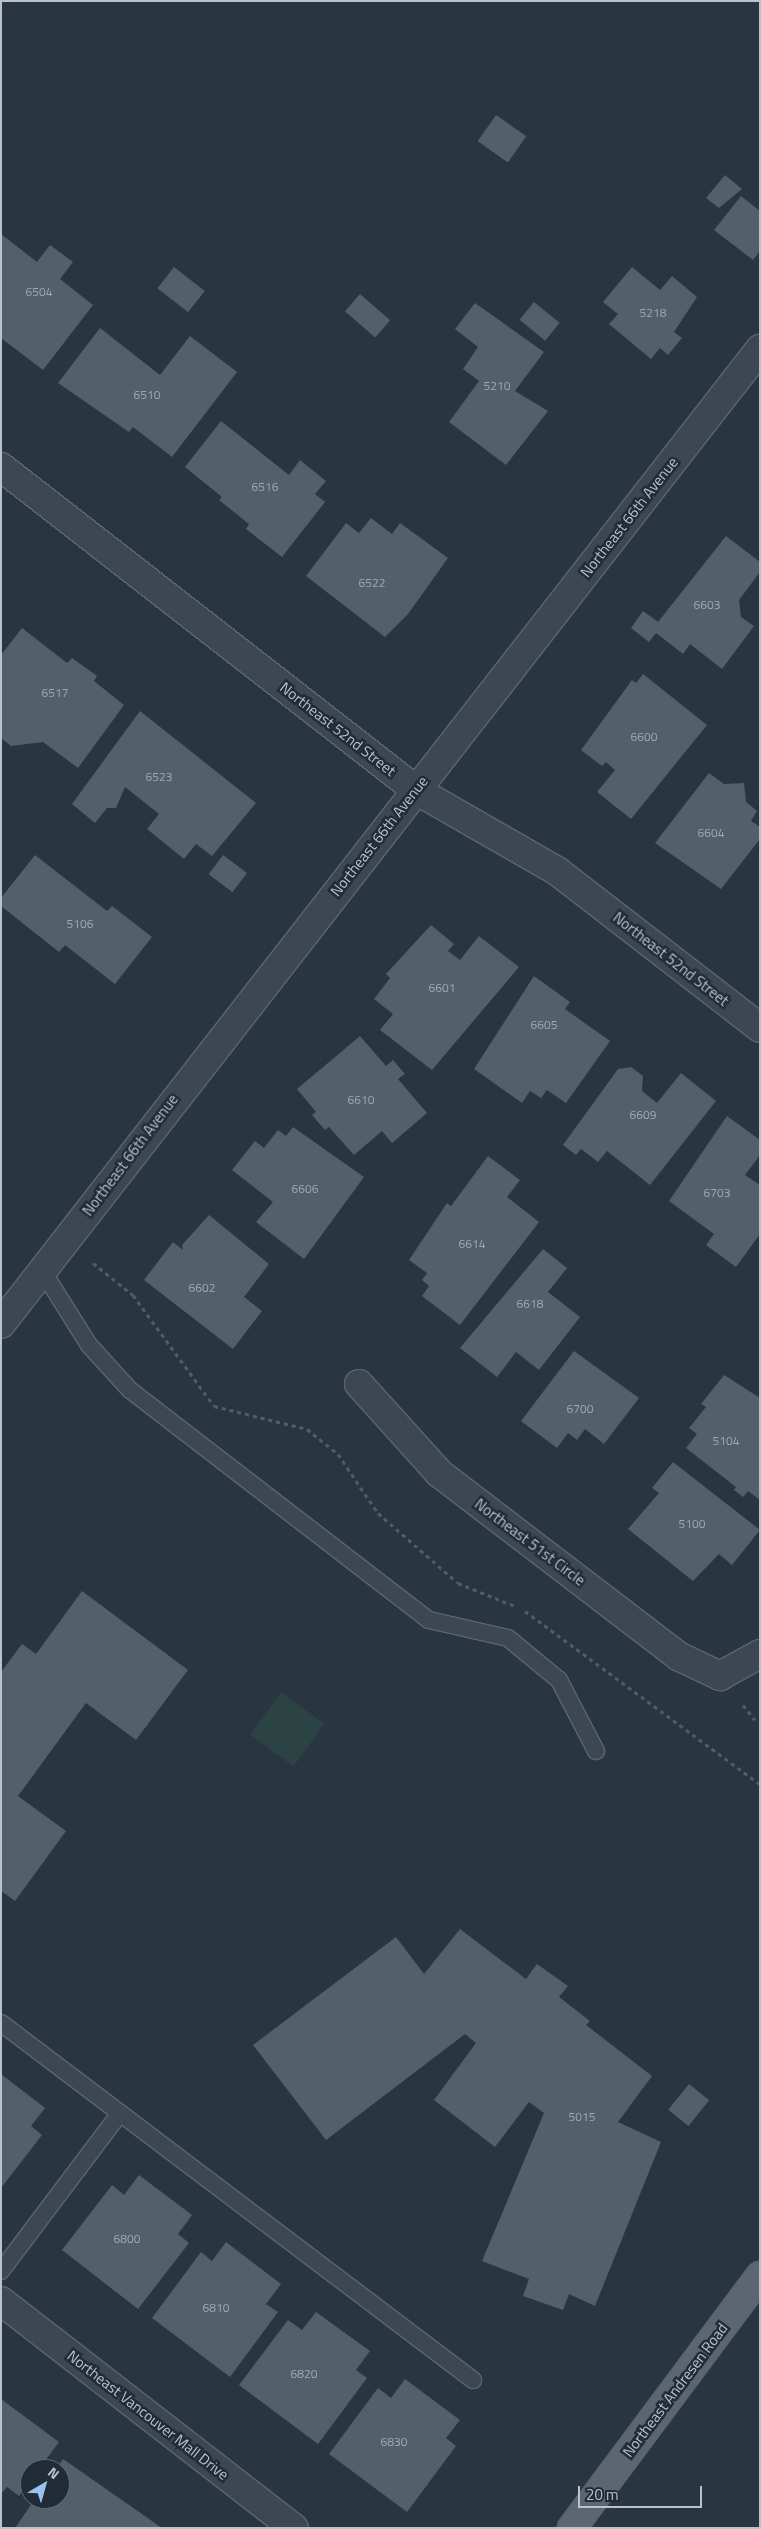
<!DOCTYPE html>
<style>
body{margin:0}
#map{position:relative;width:761px;height:2529px;overflow:hidden;background:#293541;font-family:"Titillium Web",sans-serif}
div>[style]{position:absolute}
[style*='--x']{left:calc(var(--x)*1px);top:calc(var(--y)*1px);width:calc(var(--w)*1px);rotate:calc(var(--a)*1deg)}
.green>*{inset:0;background:#2c4343;transform-origin:0 0}
.building>*{inset:0;background:#52606c;transform-origin:0 0}
.path>*{height:3px;margin-top:-1.5px;transform-origin:0;background:repeating-linear-gradient(90deg,#4b6061 0 4px,transparent 0 8px)}
.roads{filter:drop-shadow(1px 0 #5b656e) drop-shadow(-1px 0 #5b656e) drop-shadow(0 1px #5b656e) drop-shadow(0 -1px #5b656e)}
.service>*{height:16px;margin:-8px;padding:0 8px;transform-origin:8px;border-radius:8px;background:#3d4751}
.minor>*{height:28px;margin:-14px;padding:0 14px;transform-origin:14px;border-radius:14px;background:#3d4751}
.tertiary>*{height:28px;margin:-14px;padding:0 14px;transform-origin:14px;border-radius:14px;background:#3d4751}
.primary>*{height:28px;margin:-14px;padding:0 14px;transform-origin:14px;border-radius:14px;background:#5b6671}
span{translate:-50% -50%;white-space:nowrap;text-align:center;line-height:1.15;-webkit-text-stroke:5px #222c36;paint-order:stroke}
.number-label{font-size:12px;color:#a0aab3}
.number-label span{-webkit-text-stroke-width:0}
.street-label{font-size:15px;color:#bac2cb}
.frame{position:absolute;inset:0;border:2px solid #bac2cb;pointer-events:none}
.north{position:absolute;left:20px;top:2459px;width:50px;height:50px;box-sizing:border-box;background:#222c36;border:1px solid #5f6872;border-radius:50%;rotate:38deg;font-size:14px;font-weight:700;line-height:20px;text-align:center;color:#bac2cb}
.north::after{content:'';display:block;margin:auto;width:18px;height:22px;background:#99c2f1;clip-path:polygon(50% 0,100% 100%,50% 72%,0 100%)}
.scale{position:absolute;left:578px;top:2486px;width:124px;height:22px;box-sizing:border-box;border:2px solid #bac2cb;border-top:0;padding-left:6px;font-size:15px;line-height:18px;white-space:nowrap;color:#bac2cb;-webkit-text-stroke:4px #222c36;paint-order:stroke}
</style>
<div id="map">
<div class="green">
<div style="left:281px;top:1692px;width:54px;height:53px;rotate:36deg"></div>
</div>
<div class="building">
<div style="left:496px;top:115px;width:37px;height:32px;rotate:35deg"></div>
<div style="clip-path:polygon(725px 175px,742px 189px,719px 208px,706px 198px)"></div>
<div style="clip-path:polygon(741px 196px,760px 211px,760px 251px,753px 260px,714px 230px)"></div>
<div style="clip-path:polygon(1px 234px,37px 262px,50px 245px,73px 262px,60px 279px,93px 305px,43px 370px,1px 338px)"></div>
<div style="left:174px;top:267px;width:39px;height:27px;rotate:38deg"></div>
<div style="clip-path:polygon(632px 267px,660px 290px,672px 276px,697px 297px,674px 332px,682px 338px,668px 355px,660px 348px,651px 359px,609px 324px,618px 314px,603px 302px)"></div>
<div style="left:360px;top:294px;width:40px;height:23px;rotate:41deg"></div>
<div style="left:534px;top:302px;width:33px;height:23px;rotate:39deg"></div>
<div style="clip-path:polygon(475px 303px,544px 352px,515px 391px,548px 411px,506px 465px,449px 422px,479px 381px,463px 369px,478px 347px,455px 329px)"></div>
<div style="clip-path:polygon(100px 328px,160px 375px,190px 336px,237px 372px,172px 457px,133px 427px,129px 432px,58px 383px)"></div>
<div style="clip-path:polygon(221px 421px,289px 475px,300px 460px,326px 481px,315px 494px,325px 502px,282px 557px,246px 529px,249px 524px,219px 500px,222px 497px,185px 467px)"></div>
<div style="clip-path:polygon(371px 518px,392px 534px,400px 523px,448px 558px,408px 614px,385px 637px,306px 576px,346px 523px,359px 533px)"></div>
<div style="clip-path:polygon(726px 536px,760px 562px,760px 572px,739px 600px,741px 617px,754px 626px,722px 669px,690px 644px,683px 654px,656px 633px,649px 642px,631px 628px,643px 611px,658px 622px)"></div>
<div style="clip-path:polygon(22px 628px,67px 663px,72px 658px,97px 676px,94px 681px,124px 705px,78px 768px,43px 742px,11px 746px,1px 738px,1px 655px)"></div>
<div style="clip-path:polygon(643px 674px,707px 725px,631px 819px,597px 792px,615px 770px,606px 762px,602px 766px,581px 750px,632px 680px,636px 683px)"></div>
<div style="clip-path:polygon(140px 711px,256px 803px,212px 856px,196px 844px,184px 859px,147px 829px,159px 814px,125px 787px,116px 808px,107px 808px,95px 823px,72px 804px)"></div>
<div style="clip-path:polygon(709px 773px,724px 784px,744px 783px,746px 802px,757px 811px,751px 821px,760px 827px,760px 839px,721px 889px,655px 843px)"></div>
<div style="clip-path:polygon(35px 855px,107px 911px,112px 906px,152px 937px,115px 984px,65px 945px,59px 952px,1px 906px,1px 898px)"></div>
<div style="left:223px;top:855px;width:30px;height:24px;rotate:37deg"></div>
<div style="clip-path:polygon(431px 925px,454px 944px,448px 951px,460px 960px,479px 936px,519px 967px,432px 1070px,380px 1030px,393px 1014px,374px 999px,390px 978px,386px 974px)"></div>
<div style="clip-path:polygon(534px 976px,570px 1002px,565px 1009px,610px 1041px,566px 1103px,547px 1090px,541px 1098px,530px 1091px,522px 1103px,474px 1069px)"></div>
<div style="clip-path:polygon(360px 1036px,386px 1066px,393px 1060px,405px 1074px,398px 1079px,427px 1113px,392px 1143px,382px 1131px,354px 1155px,329px 1127px,325px 1130px,312px 1115px,316px 1112px,297px 1089px)"></div>
<div style="clip-path:polygon(631px 1067px,643px 1076px,642px 1091px,657px 1103px,681px 1073px,716px 1101px,650px 1185px,607px 1151px,598px 1162px,581px 1149px,576px 1155px,563px 1145px,618px 1069px)"></div>
<div style="clip-path:polygon(727px 1116px,760px 1140px,760px 1155px,745px 1175px,760px 1185px,760px 1234px,736px 1267px,706px 1245px,714px 1234px,669px 1201px)"></div>
<div style="clip-path:polygon(293px 1127px,364px 1177px,304px 1259px,256px 1222px,273px 1202px,232px 1170px,255px 1141px,264px 1148px,278px 1130px,286px 1136px)"></div>
<div style="clip-path:polygon(488px 1156px,520px 1180px,507px 1197px,539px 1222px,460px 1325px,422px 1296px,429px 1286px,422px 1280px,427px 1273px,409px 1260px,447px 1203px,451px 1206px)"></div>
<div style="clip-path:polygon(209px 1215px,269px 1264px,244px 1297px,262px 1311px,233px 1349px,144px 1280px,173px 1242px,183px 1250px,182px 1245px)"></div>
<div style="clip-path:polygon(543px 1249px,567px 1268px,548px 1292px,580px 1317px,539px 1370px,516px 1352px,497px 1377px,460px 1348px)"></div>
<div style="clip-path:polygon(574px 1351px,639px 1398px,604px 1444px,585px 1429px,577px 1440px,568px 1433px,557px 1448px,521px 1421px)"></div>
<div style="clip-path:polygon(724px 1375px,760px 1398px,760px 1500px,748px 1491px,743px 1497px,734px 1490px,736px 1487px,686px 1448px,697px 1434px,689px 1428px,706px 1407px,701px 1404px)"></div>
<div style="clip-path:polygon(673px 1462px,760px 1530px,732px 1565px,719px 1554px,693px 1581px,628px 1529px,659px 1493px,652px 1488px)"></div>
<div style="clip-path:polygon(82px 1591px,188px 1670px,136px 1740px,86px 1703px,18px 1796px,66px 1831px,15px 1901px,1px 1891px,1px 1672px,22px 1644px,36px 1654px)"></div>
<div style="clip-path:polygon(460px 1929px,526px 1979px,537px 1964px,568px 1986px,559px 1997px,590px 2021px,586px 2025px,652px 2076px,618px 2122px,661px 2142px,595px 2306px,569px 2294px,563px 2310px,523px 2296px,529px 2279px,482px 2261px,544px 2113px,529px 2102px,495px 2147px,434px 2100px,476px 2043px,465px 2034px,326px 2140px,253px 2045px,396px 1937px,424px 1974px)"></div>
<div style="clip-path:polygon(1px 2074px,45px 2108px,31px 2126px,42px 2135px,1px 2188px)"></div>
<div style="left:689px;top:2084px;width:26px;height:33px;rotate:39deg"></div>
<div style="clip-path:polygon(139px 2175px,192px 2215px,178px 2234px,189px 2243px,138px 2309px,62px 2250px,112px 2185px,124px 2195px)"></div>
<div style="clip-path:polygon(226px 2242px,281px 2284px,266px 2304px,278px 2312px,230px 2377px,152px 2318px,201px 2252px,212px 2261px)"></div>
<div style="clip-path:polygon(316px 2312px,370px 2351px,356px 2370px,367px 2378px,318px 2444px,239px 2385px,288px 2320px,302px 2330px)"></div>
<div style="clip-path:polygon(405px 2379px,460px 2420px,446px 2438px,456px 2446px,407px 2512px,329px 2454px,378px 2388px,391px 2398px)"></div>
<div style="clip-path:polygon(1px 2399px,59px 2442px,39px 2469px,30px 2469px,30px 2481px,19px 2496px,7px 2487px,1px 2494px)"></div>
<div style="clip-path:polygon(63px 2459px,162px 2528px,15px 2528px,35px 2499px,60px 2499px,60px 2469px,56px 2469px)"></div>
</div>
<div class="path">
<div style="--x:93;--y:1263;--w:51;--a:38.7"></div>
<div style="--x:133;--y:1295;--w:137;--a:53.9"></div>
<div style="--x:214;--y:1406;--w:96;--a:13.9"></div>
<div style="--x:307;--y:1429;--w:40;--a:39"></div>
<div style="--x:338;--y:1454;--w:71;--a:55.9"></div>
<div style="--x:378;--y:1513;--w:106;--a:41.2"></div>
<div style="--x:458;--y:1583;--w:61;--a:22"></div>
<div style="--x:525;--y:1611;--w:292;--a:36.4"></div>
<div style="--x:743;--y:1705;--w:19;--a:51"></div>
</div>
<div class="roads">
<div class="service">
<div style="--x:42;--y:1270;--w:89;--a:57.9"></div>
<div style="--x:89;--y:1345;--w:61;--a:47.7"></div>
<div style="--x:130;--y:1390;--w:377;--a:37.6"></div>
<div style="--x:429;--y:1620;--w:81;--a:12.8"></div>
<div style="--x:508;--y:1638;--w:66;--a:39.5"></div>
<div style="--x:559;--y:1680;--w:80;--a:62.5"></div>
<div style="--x:1;--y:2023;--w:592;--a:37.1"></div>
<div style="--x:1;--y:2271;--w:198;--a:-53"></div>
</div>
<div class="minor">
<div style="--x:1;--y:467;--w:526;--a:37.89"></div>
<div style="--x:416;--y:790;--w:163;--a:29.9"></div>
<div style="--x:557;--y:871;--w:257;--a:37.7"></div>
<div style="--x:359;--y:1384;--w:120;--a:48"></div>
<div style="--x:439;--y:1473;--w:301;--a:37.4"></div>
<div style="--x:678;--y:1656;--w:47;--a:25.5"></div>
<div style="--x:720;--y:1676;--w:46;--a:-28.8"></div>
</div>
<div class="tertiary">
<div style="--x:1;--y:1324;--w:1236;--a:-52.1"></div>
<div style="--x:1;--y:2301;--w:371;--a:37.8"></div>
</div>
<div class="primary">
<div style="--x:572;--y:2528;--w:314;--a:-53.3"></div>
</div>
</div>
<div class="number-label">
<span style="left:39px;top:292px">6504</span>
<span style="left:653px;top:313px">5218</span>
<span style="left:497px;top:386px">5210</span>
<span style="left:147px;top:395px">6510</span>
<span style="left:265px;top:487px">6516</span>
<span style="left:372px;top:583px">6522</span>
<span style="left:707px;top:605px">6603</span>
<span style="left:55px;top:693px">6517</span>
<span style="left:644px;top:737px">6600</span>
<span style="left:159px;top:777px">6523</span>
<span style="left:711px;top:833px">6604</span>
<span style="left:80px;top:924px">5106</span>
<span style="left:442px;top:988px">6601</span>
<span style="left:544px;top:1025px">6605</span>
<span style="left:361px;top:1100px">6610</span>
<span style="left:643px;top:1115px">6609</span>
<span style="left:305px;top:1189px">6606</span>
<span style="left:717px;top:1193px">6703</span>
<span style="left:472px;top:1244px">6614</span>
<span style="left:202px;top:1288px">6602</span>
<span style="left:530px;top:1304px">6618</span>
<span style="left:580px;top:1409px">6700</span>
<span style="left:726px;top:1441px">5104</span>
<span style="left:692px;top:1524px">5100</span>
<span style="left:582px;top:2117px">5015</span>
<span style="left:127px;top:2239px">6800</span>
<span style="left:216px;top:2308px">6810</span>
<span style="left:304px;top:2374px">6820</span>
<span style="left:394px;top:2442px">6830</span>
</div>
<div class="street-label">
<span style="left:629px;top:517px;rotate:-52deg">Northeast 66th Avenue</span>
<span style="left:338px;top:729px;rotate:38deg">Northeast 52nd Street</span>
<span style="left:379px;top:836px;rotate:-52deg">Northeast 66th Avenue</span>
<span style="left:671px;top:959px;rotate:38deg">Northeast 52nd Street</span>
<span style="left:130px;top:1155px;rotate:-53deg">Northeast 66th Avenue</span>
<span style="left:530px;top:1542px;rotate:37deg">Northeast 51st Circle</span>
<span style="left:675px;top:2390px;rotate:-53deg">Northeast Andresen Road</span>
<span style="left:148px;top:2415px;rotate:38deg">Northeast Vancouver Mall Drive</span>
</div>
<div class="frame"></div>
<div class="north">N</div>
<div class="scale">20 m</div>
</div>
